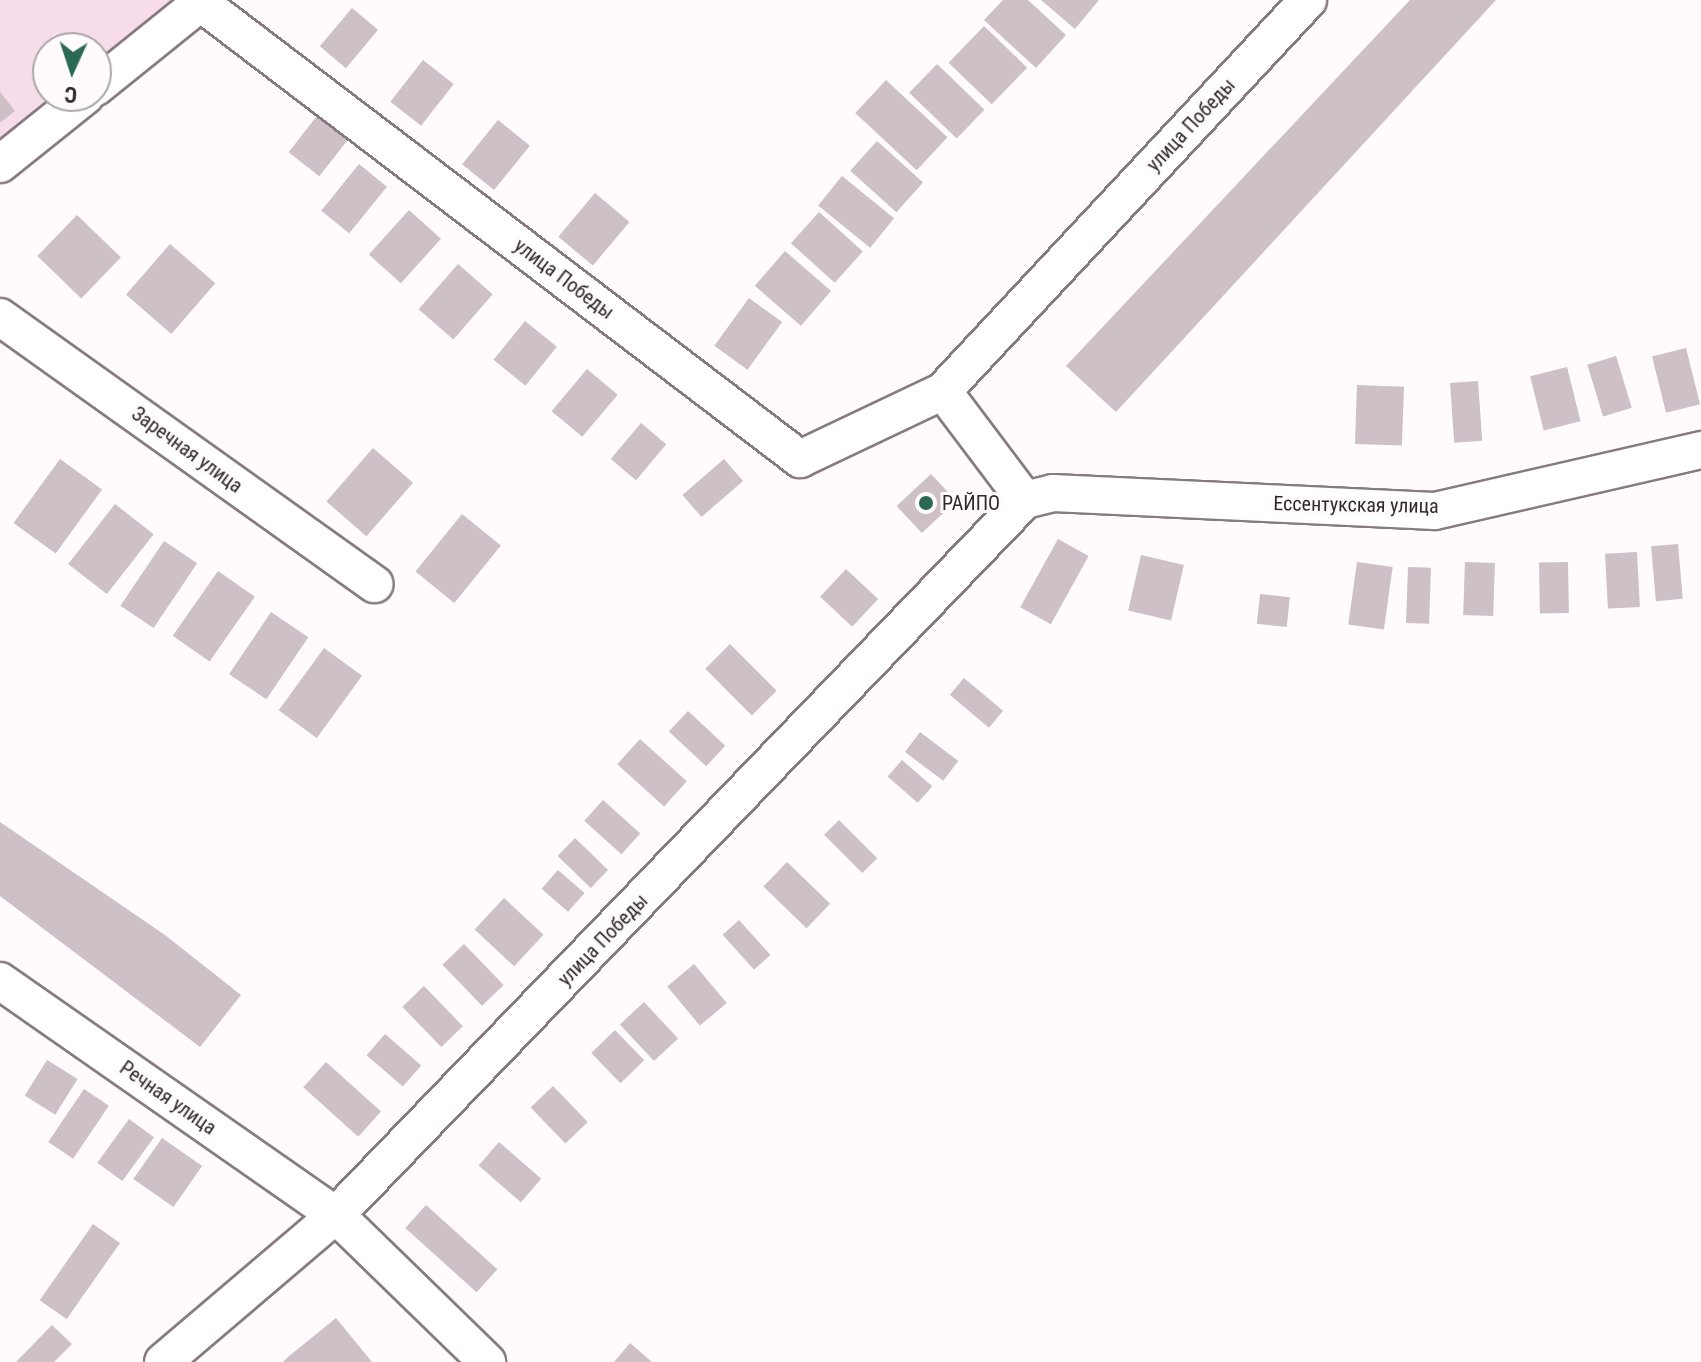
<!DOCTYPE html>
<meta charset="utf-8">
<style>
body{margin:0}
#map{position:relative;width:1701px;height:1362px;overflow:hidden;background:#fffafc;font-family:"Roboto Condensed",sans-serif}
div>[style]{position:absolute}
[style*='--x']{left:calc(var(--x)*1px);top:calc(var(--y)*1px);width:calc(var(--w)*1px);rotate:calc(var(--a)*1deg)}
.green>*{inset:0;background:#f7dde9}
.building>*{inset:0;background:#cdc0c6;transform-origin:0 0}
.roads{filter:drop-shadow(2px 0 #877b81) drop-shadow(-2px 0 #877b81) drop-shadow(0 2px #877b81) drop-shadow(0 -2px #877b81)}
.street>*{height:36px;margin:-18px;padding:0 18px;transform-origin:18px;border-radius:18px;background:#fff}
.dots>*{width:22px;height:22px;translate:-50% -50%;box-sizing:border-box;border:4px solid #fffafc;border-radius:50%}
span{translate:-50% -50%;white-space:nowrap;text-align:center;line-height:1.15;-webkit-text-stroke:6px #fffafc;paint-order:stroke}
.street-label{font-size:20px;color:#2e292b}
.poi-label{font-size:20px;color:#2e292b}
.left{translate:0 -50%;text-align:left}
.north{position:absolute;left:32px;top:32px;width:80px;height:80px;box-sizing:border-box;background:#fffafc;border:2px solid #aba6a8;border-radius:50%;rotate:183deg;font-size:22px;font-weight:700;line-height:32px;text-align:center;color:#2e292b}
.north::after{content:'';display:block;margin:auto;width:28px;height:36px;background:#2c6955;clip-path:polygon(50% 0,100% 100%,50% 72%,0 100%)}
</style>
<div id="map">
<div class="green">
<div style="clip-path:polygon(0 0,205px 0,96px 80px,96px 48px,48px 48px,48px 96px,75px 96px,0 151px)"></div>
</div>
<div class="building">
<div style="clip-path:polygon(1003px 0,1028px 0,1066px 35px,1036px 68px,984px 20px)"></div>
<div style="clip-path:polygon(1041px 0,1099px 0,1075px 29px)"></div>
<div style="clip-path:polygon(1410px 0,1496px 0,1116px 412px,1066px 366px)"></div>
<div style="left:352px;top:8px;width:34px;height:50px;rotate:40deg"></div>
<div style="left:984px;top:26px;width:60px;height:51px;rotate:44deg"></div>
<div style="left:423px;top:60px;width:39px;height:53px;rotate:38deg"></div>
<div style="left:937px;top:64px;width:66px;height:40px;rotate:44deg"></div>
<div style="left:886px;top:80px;width:84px;height:45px;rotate:43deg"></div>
<div style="clip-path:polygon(0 92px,15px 111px,0 123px)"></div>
<div style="left:320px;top:112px;width:39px;height:51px;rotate:38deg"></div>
<div style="left:498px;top:120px;width:41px;height:57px;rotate:39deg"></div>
<div style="left:877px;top:141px;width:62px;height:40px;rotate:42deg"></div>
<div style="left:359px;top:164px;width:36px;height:60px;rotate:39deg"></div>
<div style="left:842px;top:176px;width:67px;height:38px;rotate:39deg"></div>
<div style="left:595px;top:193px;width:45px;height:57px;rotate:40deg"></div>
<div style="left:409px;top:210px;width:43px;height:60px;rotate:42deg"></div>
<div style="left:819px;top:212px;width:59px;height:42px;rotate:42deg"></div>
<div style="left:77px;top:215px;width:61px;height:57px;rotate:44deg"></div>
<div style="left:170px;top:244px;width:60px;height:67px;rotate:41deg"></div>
<div style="left:785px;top:251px;width:61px;height:46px;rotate:41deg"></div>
<div style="left:458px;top:264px;width:46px;height:60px;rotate:41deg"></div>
<div style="left:749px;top:298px;width:41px;height:59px;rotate:36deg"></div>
<div style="left:525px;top:321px;width:41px;height:50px;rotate:39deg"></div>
<div style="left:1686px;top:348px;width:58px;height:35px;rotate:76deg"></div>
<div style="left:1616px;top:356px;width:54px;height:30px;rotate:73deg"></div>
<div style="left:1567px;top:367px;width:56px;height:38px;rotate:76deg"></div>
<div style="left:587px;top:369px;width:40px;height:55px;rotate:40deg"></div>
<div style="left:1478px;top:381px;width:60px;height:28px;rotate:86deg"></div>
<div style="left:1357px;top:385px;width:47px;height:59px;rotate:2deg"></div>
<div style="left:641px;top:423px;width:33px;height:47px;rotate:40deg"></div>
<div style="left:373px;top:448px;width:53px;height:71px;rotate:41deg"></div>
<div style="left:60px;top:459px;width:52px;height:79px;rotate:36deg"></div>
<div style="left:724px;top:459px;width:29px;height:55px;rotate:49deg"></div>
<div style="left:931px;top:474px;width:37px;height:47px;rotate:47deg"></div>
<div style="left:115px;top:504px;width:49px;height:76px;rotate:38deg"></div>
<div style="left:462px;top:514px;width:50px;height:74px;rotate:39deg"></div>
<div style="left:1058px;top:539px;width:35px;height:78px;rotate:29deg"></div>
<div style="left:164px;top:541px;width:40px;height:78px;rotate:34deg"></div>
<div style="left:1678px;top:544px;width:55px;height:27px;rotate:85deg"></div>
<div style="left:1637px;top:552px;width:55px;height:32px;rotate:87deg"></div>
<div style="left:1141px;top:555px;width:44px;height:57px;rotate:13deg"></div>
<div style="left:1357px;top:562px;width:36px;height:63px;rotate:8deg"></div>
<div style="left:1465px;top:562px;width:30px;height:53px;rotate:2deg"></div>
<div style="left:1568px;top:562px;width:51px;height:29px;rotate:89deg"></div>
<div style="left:1408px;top:567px;width:23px;height:56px;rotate:2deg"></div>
<div style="left:846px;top:569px;width:44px;height:38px;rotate:43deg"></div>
<div style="left:218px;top:571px;width:45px;height:79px;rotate:35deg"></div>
<div style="left:1260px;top:594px;width:30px;height:30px;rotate:6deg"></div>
<div style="left:271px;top:612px;width:45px;height:75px;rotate:34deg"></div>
<div style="left:730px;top:644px;width:66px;height:35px;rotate:45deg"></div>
<div style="left:324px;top:648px;width:47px;height:77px;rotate:36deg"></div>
<div style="left:964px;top:678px;width:51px;height:22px;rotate:40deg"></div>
<div style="left:688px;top:711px;width:51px;height:28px;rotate:43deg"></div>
<div style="left:920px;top:732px;width:48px;height:25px;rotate:37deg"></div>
<div style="left:640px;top:739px;width:63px;height:34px;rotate:42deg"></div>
<div style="left:902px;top:760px;width:40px;height:22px;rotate:41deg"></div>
<div style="left:603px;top:800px;width:50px;height:28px;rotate:42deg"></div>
<div style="left:839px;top:820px;width:54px;height:21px;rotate:45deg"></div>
<div style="clip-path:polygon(0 822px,165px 935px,241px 995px,200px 1047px,0 896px)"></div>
<div style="left:575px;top:838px;width:46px;height:25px;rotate:44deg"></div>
<div style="left:787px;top:862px;width:60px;height:34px;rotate:44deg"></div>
<div style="left:558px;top:870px;width:35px;height:25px;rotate:41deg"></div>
<div style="left:504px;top:898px;width:54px;height:43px;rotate:43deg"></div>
<div style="left:739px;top:920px;width:47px;height:22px;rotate:48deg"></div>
<div style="left:464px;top:944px;width:57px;height:30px;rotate:46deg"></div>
<div style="left:694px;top:964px;width:51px;height:35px;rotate:50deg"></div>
<div style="left:424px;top:986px;width:56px;height:30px;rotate:46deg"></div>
<div style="left:644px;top:1002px;width:50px;height:33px;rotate:47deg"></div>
<div style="left:615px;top:1030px;width:42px;height:33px;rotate:46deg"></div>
<div style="left:385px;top:1034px;width:48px;height:28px;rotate:41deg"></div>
<div style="left:47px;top:1060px;width:36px;height:42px;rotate:32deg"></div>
<div style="left:326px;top:1062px;width:74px;height:34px;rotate:42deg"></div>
<div style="left:553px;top:1086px;width:50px;height:31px;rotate:46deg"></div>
<div style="left:84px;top:1089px;width:30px;height:64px;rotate:34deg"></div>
<div style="left:129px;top:1119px;width:31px;height:54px;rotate:36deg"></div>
<div style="left:162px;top:1138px;width:49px;height:50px;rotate:35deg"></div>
<div style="left:499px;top:1142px;width:56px;height:31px;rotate:41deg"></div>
<div style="left:426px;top:1205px;width:96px;height:31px;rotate:42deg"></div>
<div style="left:93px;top:1224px;width:33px;height:93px;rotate:35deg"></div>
<div style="clip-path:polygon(336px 1318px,372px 1362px,283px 1362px,288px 1357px)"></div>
<div style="clip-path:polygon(52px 1325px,72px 1344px,54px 1362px,16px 1362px)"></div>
<div style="clip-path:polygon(630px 1343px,652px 1362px,614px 1362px)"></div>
</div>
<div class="roads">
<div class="street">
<div style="--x:201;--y:3;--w:753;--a:37.28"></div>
<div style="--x:800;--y:459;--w:158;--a:-25.4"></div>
<div style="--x:96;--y:87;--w:139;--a:-38.9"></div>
<div style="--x:0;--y:164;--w:109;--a:-38.7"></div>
<div style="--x:0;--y:317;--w:460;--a:35.5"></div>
<div style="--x:1025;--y:500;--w:136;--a:-127"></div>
<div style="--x:943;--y:391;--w:535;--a:-46.97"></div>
<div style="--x:0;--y:981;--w:409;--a:34.9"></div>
<div style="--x:336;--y:1215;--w:211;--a:44.2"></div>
<div style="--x:163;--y:1362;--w:227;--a:-40.4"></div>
<div style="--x:336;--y:1215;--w:993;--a:-46.06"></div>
<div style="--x:1025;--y:500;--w:29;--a:-14"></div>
<div style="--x:1053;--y:493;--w:382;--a:2.7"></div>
<div style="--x:1435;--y:511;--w:273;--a:-12.9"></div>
</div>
</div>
<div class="dots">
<div style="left:926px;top:503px;background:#2c6955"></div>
</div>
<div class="street-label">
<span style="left:1191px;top:125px;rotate:-47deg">улица Победы</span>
<span style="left:564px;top:279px;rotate:37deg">улица Победы</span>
<span style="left:187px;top:450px;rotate:36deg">Заречная улица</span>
<span style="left:1356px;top:505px;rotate:1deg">Ессентукская улица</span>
<span style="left:603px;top:940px;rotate:-46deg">улица Победы</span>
<span style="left:168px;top:1098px;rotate:35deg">Речная улица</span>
</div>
<div class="poi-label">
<span class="left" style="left:942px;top:503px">РАЙПО</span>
</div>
<div class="north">С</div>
</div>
